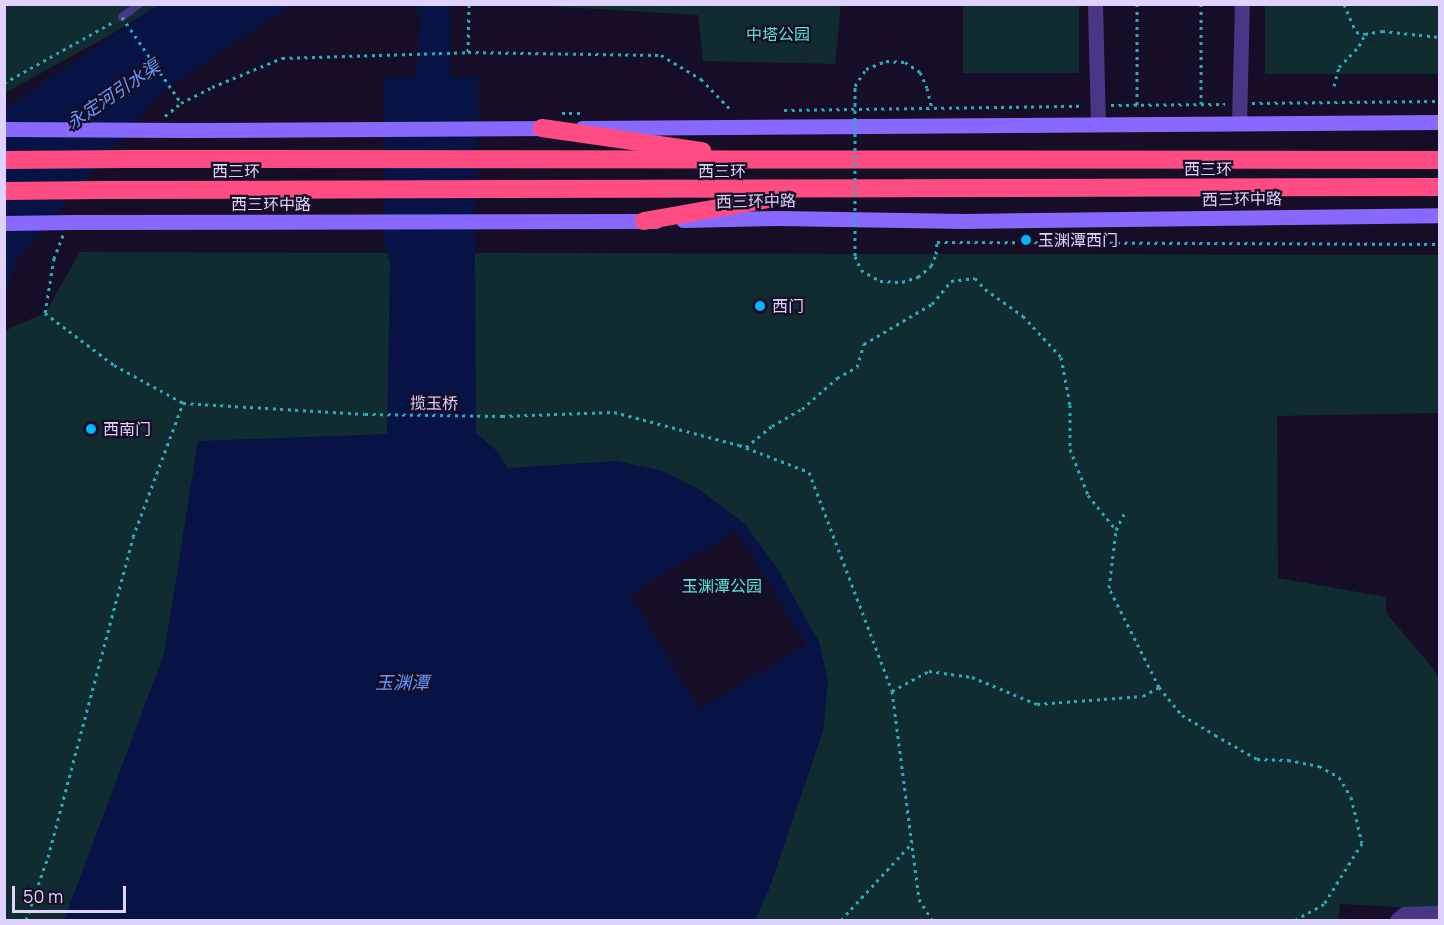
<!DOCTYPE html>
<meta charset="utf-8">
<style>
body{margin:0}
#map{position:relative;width:1444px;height:925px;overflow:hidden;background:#160e26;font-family:Manrope,"Noto Sans SC",sans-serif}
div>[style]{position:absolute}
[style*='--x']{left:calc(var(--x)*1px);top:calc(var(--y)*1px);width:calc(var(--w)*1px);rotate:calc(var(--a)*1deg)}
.green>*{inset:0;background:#102c30;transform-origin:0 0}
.water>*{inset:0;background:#071345}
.pier>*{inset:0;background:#160e26;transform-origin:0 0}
.path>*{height:3px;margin-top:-1.5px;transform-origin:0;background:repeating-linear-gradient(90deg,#29acbd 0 3px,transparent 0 7.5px)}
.lane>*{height:8px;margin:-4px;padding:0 4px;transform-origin:4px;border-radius:4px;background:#483687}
.street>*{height:15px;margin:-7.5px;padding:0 7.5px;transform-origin:7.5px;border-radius:7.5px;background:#483687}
.secondary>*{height:15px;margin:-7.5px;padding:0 7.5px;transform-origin:7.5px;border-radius:7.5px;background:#8869ff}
.highway>*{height:18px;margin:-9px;padding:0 9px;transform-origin:9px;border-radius:9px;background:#ff4d83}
.path-bridge>*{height:3px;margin-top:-1.5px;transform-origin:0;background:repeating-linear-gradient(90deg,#29acbd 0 3px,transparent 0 7.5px)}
.secondary-bridge>*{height:15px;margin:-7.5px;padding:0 7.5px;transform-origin:7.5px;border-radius:7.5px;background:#8869ff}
.highway-bridge>*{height:18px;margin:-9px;padding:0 9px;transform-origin:9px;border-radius:9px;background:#ff4d83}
.dots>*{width:16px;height:16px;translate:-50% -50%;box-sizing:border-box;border:3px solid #160e26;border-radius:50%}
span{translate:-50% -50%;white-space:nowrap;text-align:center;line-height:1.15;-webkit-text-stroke:4.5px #160e26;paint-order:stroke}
.park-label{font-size:16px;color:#58e6db}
.street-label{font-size:16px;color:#dfd2ff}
.poi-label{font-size:16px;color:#dfd2ff}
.left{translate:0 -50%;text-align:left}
.water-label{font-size:18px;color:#609aff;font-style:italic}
.frame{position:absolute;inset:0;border:6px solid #dfd2ff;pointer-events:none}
.scale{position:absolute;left:12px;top:886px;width:114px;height:27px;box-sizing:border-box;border:3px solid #dfd2ff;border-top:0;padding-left:8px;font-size:18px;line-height:21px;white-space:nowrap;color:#dfd2ff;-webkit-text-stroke:4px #160e26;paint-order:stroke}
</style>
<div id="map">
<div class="green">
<div style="clip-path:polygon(5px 5px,158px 5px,117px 31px,5px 93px)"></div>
<div style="clip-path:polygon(530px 5px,841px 5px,835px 64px,703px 61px,698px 15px)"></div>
<div style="left:963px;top:5px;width:116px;height:68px"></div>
<div style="left:1265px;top:5px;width:174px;height:69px"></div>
<div style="clip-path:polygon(80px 252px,1439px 255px,1439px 413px,1277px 416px,1278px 578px,1386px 597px,1386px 613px,1436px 672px,1440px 683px,1439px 909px,1340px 904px,1338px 920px,5px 920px,4px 331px,45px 313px)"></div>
</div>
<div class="water">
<div style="clip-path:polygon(158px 5px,296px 5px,266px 21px,161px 93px,26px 248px,15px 264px,5px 298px,5px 109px)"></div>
<div style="clip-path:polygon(416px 5px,450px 5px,450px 77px,479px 77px,475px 259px,476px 433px,497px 451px,508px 468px,616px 461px,663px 471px,700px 490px,745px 524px,779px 571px,819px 642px,828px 681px,823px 731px,768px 892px,755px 920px,64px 920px,164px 654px,198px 441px,387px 434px,390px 264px,384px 241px,384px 78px,416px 77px,420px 17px)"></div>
</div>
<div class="pier">
<div style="left:737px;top:530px;width:134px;height:125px;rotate:59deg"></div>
</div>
<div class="path">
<div style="--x:1137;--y:4;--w:101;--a:90"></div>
<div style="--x:1201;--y:4;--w:100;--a:90"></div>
<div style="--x:1344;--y:4;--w:30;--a:67"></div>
<div style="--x:1356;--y:32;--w:9;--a:13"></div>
<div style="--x:1365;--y:34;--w:17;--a:-10"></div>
<div style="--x:1382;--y:31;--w:58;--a:5.9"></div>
<div style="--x:468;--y:52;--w:48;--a:-88.8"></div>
<div style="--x:4;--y:83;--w:125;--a:-29.2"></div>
<div style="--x:855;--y:86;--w:20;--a:-57"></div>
<div style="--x:866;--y:69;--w:22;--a:-22"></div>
<div style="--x:886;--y:61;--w:19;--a:3"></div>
<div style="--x:905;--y:62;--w:18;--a:34"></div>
<div style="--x:920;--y:72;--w:17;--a:66"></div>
<div style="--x:927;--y:88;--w:21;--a:76"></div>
<div style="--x:1334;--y:86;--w:20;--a:-75"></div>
<div style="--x:1339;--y:67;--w:29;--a:-46"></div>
<div style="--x:1359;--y:46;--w:13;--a:-63"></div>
<div style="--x:1252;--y:103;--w:188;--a:-0.6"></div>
<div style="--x:1111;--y:105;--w:114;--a:-0.5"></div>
<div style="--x:784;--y:110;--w:300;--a:-0.8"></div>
<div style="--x:562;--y:113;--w:18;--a:0"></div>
<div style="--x:165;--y:116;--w:21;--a:-39"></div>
<div style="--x:181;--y:103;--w:35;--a:-27"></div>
<div style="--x:212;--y:87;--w:76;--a:-22.5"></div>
<div style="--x:282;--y:58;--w:186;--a:-1.8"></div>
<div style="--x:468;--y:52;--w:193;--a:0.9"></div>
<div style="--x:661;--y:55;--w:47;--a:31"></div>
<div style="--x:701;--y:79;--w:45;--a:45.9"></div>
<div style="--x:63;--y:235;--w:25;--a:111"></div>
<div style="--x:54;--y:258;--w:56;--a:99.3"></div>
<div style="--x:45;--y:313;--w:86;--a:37"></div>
<div style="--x:114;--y:365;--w:79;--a:28.8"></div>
<div style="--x:855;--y:256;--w:15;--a:67"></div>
<div style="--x:861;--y:270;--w:22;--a:30"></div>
<div style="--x:880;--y:281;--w:22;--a:3"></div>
<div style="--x:902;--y:282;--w:17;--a:-17"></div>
<div style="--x:918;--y:277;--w:17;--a:-40"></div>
<div style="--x:931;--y:266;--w:13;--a:-67"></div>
<div style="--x:936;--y:254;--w:12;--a:-85"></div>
<div style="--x:937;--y:242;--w:503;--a:0.23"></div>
<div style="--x:746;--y:447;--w:33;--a:-39"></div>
<div style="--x:772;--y:426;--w:34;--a:-30"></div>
<div style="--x:802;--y:409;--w:47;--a:-41.5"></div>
<div style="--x:837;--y:378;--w:23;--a:-29"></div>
<div style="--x:857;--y:367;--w:24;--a:-73"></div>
<div style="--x:864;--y:344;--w:79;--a:-30.5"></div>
<div style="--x:932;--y:304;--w:30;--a:-50"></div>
<div style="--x:951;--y:281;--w:24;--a:-7"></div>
<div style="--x:975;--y:278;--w:15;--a:48"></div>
<div style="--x:985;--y:289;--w:47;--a:35.4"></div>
<div style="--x:1023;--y:316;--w:56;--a:47.2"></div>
<div style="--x:1061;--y:357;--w:49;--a:79.4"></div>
<div style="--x:1070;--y:405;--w:44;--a:90"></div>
<div style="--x:1070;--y:449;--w:49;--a:68.6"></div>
<div style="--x:1088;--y:495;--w:45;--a:51.3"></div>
<div style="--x:1159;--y:687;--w:36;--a:51"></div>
<div style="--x:1182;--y:715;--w:39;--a:31"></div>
<div style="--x:1215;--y:735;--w:48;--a:29.7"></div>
<div style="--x:1257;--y:759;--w:31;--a:2"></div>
<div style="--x:1288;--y:760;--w:32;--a:11"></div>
<div style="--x:1319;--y:766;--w:23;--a:29"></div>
<div style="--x:1339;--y:777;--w:23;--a:59"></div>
<div style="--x:1351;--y:797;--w:47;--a:76.6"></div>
<div style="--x:1362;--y:843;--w:72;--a:121.9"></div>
<div style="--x:1324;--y:904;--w:33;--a:151"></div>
<div style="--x:892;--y:691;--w:42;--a:-28.4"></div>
<div style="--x:929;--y:671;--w:43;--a:7.9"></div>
<div style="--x:972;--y:677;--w:70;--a:22.6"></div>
<div style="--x:1037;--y:704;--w:106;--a:-4.3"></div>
<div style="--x:1143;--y:696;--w:18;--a:-29"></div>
<div style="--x:1159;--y:687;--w:111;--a:-116.8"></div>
<div style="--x:1109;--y:588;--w:58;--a:-83.1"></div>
<div style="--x:1116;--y:530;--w:20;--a:-63"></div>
<div style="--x:26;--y:920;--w:67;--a:-70.8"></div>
<div style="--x:48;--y:857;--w:331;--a:-75.1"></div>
<div style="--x:133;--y:537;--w:143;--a:-69.5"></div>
<div style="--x:183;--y:403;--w:182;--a:3.5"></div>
<div style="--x:365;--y:414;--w:137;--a:0.8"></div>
<div style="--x:502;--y:416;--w:112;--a:-2"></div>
<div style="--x:614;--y:412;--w:129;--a:14.8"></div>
<div style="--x:739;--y:445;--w:75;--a:21.1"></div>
<div style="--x:809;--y:472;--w:234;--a:69.2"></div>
<div style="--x:892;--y:691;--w:210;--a:82.6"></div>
<div style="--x:919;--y:899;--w:25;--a:58"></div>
<div style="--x:841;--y:920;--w:105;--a:-47.3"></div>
</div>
<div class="lane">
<div style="--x:122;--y:17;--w:21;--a:-37"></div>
</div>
<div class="street">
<div style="--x:1095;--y:4;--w:120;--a:88.6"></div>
<div style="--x:1239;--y:123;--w:119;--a:-88.6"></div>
<div style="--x:1397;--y:920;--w:9;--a:-41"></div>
<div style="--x:1404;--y:914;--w:36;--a:-2"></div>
</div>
<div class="secondary">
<div style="--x:582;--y:128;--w:858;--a:-0.4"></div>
<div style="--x:186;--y:130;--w:366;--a:-0.3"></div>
<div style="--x:683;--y:220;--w:96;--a:-1.2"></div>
<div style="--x:779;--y:218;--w:185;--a:0.9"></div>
<div style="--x:964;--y:221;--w:476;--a:-0.7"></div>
<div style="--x:74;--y:222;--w:582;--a:-0.1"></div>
</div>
<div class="highway">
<div style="--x:542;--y:128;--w:162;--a:8.2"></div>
<div style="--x:127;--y:159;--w:1313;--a:0.04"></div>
<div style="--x:103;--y:190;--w:1337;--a:-0.13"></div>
<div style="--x:644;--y:221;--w:127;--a:-10"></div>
</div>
<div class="path-bridge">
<div style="--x:122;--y:17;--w:104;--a:55.5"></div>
<div style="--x:855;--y:256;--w:170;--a:-90"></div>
</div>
<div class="secondary-bridge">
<div style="--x:4;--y:129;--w:182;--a:0.3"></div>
<div style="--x:4;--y:223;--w:70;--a:-0.8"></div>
</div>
<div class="highway-bridge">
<div style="--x:4;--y:160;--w:123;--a:-0.5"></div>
<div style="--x:4;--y:191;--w:99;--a:-0.6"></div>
</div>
<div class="dots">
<div style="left:1026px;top:240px;background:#00b7fd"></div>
<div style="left:760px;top:306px;background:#00b7fd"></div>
<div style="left:91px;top:429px;background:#00b7fd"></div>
</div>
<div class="park-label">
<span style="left:778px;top:34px">中塔公园</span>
<span style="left:722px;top:586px">玉渊潭公园</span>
</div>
<div class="street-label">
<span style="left:1208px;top:169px">西三环</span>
<span style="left:236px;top:171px">西三环</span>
<span style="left:722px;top:171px">西三环</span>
<span style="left:1242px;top:199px;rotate:-1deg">西三环中路</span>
<span style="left:756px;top:201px;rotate:-1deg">西三环中路</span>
<span style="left:271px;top:204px">西三环中路</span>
<span style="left:434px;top:403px;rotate:1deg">揽玉桥</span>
</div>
<div class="poi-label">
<span class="left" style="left:1038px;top:240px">玉渊潭西门</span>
<span class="left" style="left:772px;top:306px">西门</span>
<span class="left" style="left:103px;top:429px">西南门</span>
</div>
<div class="water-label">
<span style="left:113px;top:94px;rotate:-34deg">永定河引水渠</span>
<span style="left:402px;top:682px">玉渊潭</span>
</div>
<div class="frame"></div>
<div class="scale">50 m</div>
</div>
